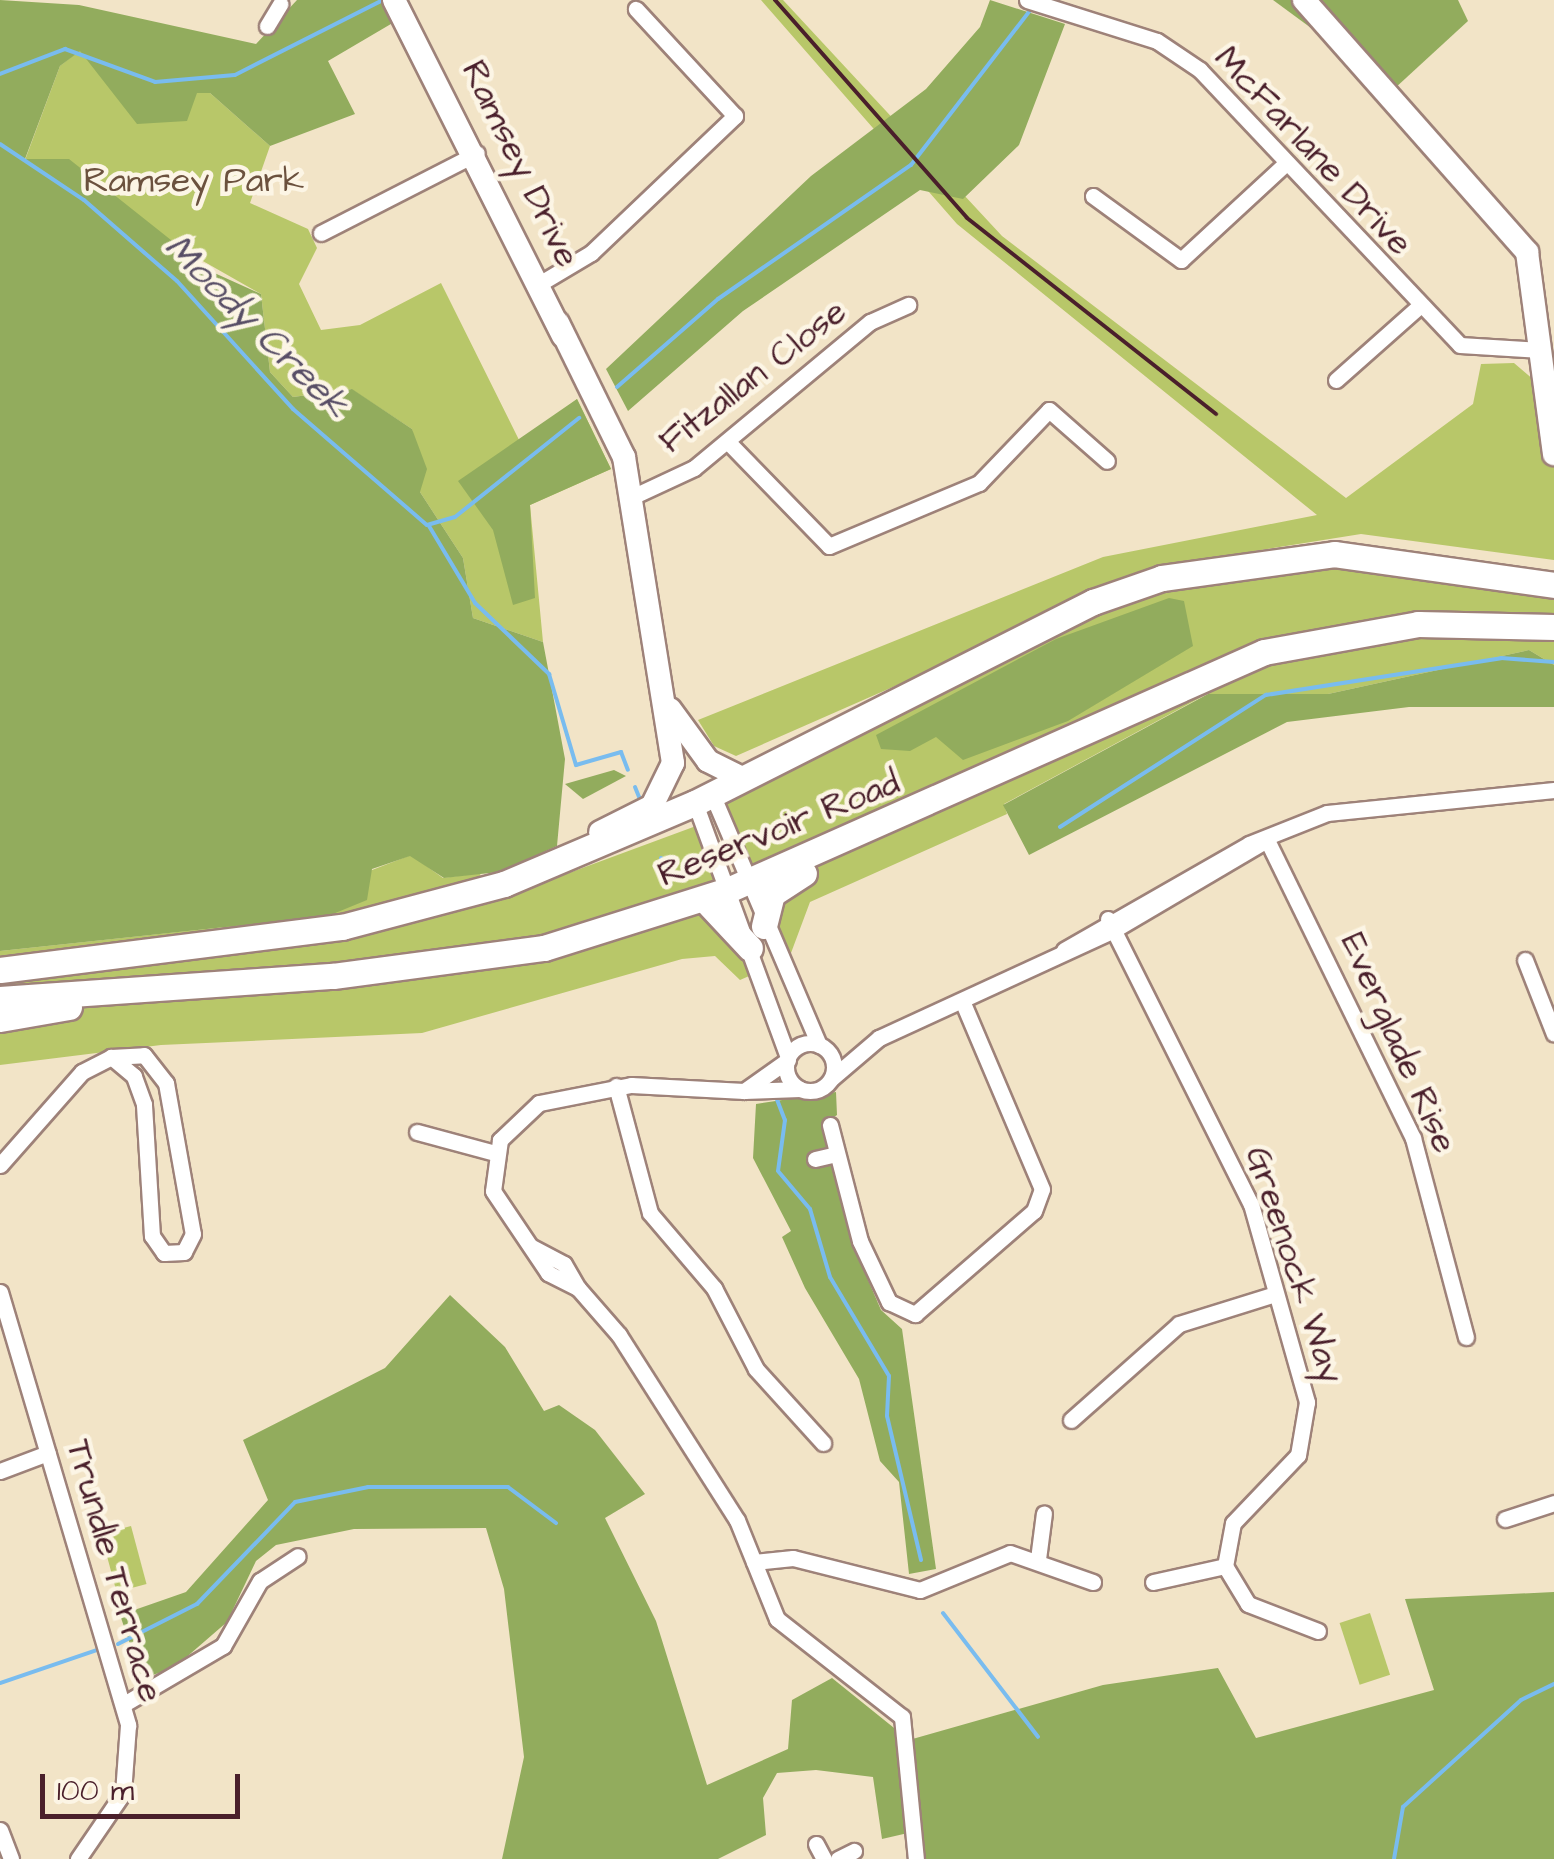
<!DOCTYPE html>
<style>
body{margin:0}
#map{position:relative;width:1554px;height:1859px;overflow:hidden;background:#f2e4c7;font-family:"Architects Daughter",sans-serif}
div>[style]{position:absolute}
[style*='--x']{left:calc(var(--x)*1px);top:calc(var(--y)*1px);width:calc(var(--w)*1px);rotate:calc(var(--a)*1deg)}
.green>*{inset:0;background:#b8c769;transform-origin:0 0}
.forest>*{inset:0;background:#92ac5d}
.stream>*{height:4px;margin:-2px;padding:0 2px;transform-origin:2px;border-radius:2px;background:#79bcef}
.roads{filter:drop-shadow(2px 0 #9e8279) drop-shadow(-2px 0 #9e8279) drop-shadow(0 2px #9e8279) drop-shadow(0 -2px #9e8279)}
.street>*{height:15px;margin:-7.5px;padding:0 7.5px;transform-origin:7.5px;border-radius:7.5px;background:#fff}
.street>.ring{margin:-7.5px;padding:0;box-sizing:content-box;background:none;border:15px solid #fff;border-radius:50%}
.secondary>*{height:22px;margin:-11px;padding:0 11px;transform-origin:11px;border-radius:11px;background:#fff}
.primary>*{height:25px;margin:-12.5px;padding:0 12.5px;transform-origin:12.5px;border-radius:12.5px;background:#fff}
.rail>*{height:4px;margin:-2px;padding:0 2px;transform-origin:2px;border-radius:2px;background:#4a1f2b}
span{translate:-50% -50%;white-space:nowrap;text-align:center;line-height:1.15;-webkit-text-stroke:9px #fcf5e5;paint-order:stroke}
.street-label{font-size:35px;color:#4a1f2b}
.park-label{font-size:35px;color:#6b513e}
.water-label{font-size:38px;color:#584e66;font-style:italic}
.scale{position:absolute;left:40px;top:1774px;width:200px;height:45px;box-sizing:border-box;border:5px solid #4a1f2b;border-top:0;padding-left:12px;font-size:30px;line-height:35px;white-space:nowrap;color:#4a1f2b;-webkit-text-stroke:8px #fcf5e5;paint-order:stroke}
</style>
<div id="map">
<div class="green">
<div style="clip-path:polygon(761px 0,783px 0,1002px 236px,1346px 498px,1473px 404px,1481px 364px,1514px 363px,1535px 381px,1538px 430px,1554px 461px,1554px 560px,1361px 534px,1173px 564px,736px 756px,714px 746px,698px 720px,1103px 557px,1317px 515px,957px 224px)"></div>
<div style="clip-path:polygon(80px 50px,210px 93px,270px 146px,250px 203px,308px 229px,317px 248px,299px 284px,321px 330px,360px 325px,441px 283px,521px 444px,577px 399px,611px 469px,530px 505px,543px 642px,473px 618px,463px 558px,420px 492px,412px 429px,351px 389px,293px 397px,270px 372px,261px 294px,25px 160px,60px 66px)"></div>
<div style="clip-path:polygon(1438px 568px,1554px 597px,1554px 665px,1529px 650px,1328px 694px,1207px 694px,1004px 804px,1007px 814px,810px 902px,788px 961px,722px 803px,1121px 603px,1253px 569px)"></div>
<div style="clip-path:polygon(696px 826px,756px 973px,740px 980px,715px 956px,682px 959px,422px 1033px,161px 1045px,0 1065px,0 951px,224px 927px,411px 855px,443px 878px,480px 873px,485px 904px)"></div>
<div style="left:131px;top:1526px;width:60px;height:31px;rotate:75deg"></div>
<div style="left:1370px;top:1613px;width:65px;height:32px;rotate:72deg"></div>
</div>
<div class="forest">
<div style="clip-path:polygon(0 0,79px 5px,256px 44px,297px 0,380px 0,396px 21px,328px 61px,355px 114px,270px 146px,210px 93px,197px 93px,187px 121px,137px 124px,80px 51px,60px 66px,25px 159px,69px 159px,210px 271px,261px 294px,270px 372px,293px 397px,352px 389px,412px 429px,427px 469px,420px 492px,463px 558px,473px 618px,543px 642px,565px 759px,557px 846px,499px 872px,444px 878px,410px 856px,372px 869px,367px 900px,328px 916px,0 951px)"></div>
<div style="clip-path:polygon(990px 0,1065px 24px,1019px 145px,963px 199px,920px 190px,743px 311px,628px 411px,606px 369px,811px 176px,926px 89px,980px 27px)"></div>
<div style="clip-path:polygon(1273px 0,1458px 0,1468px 21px,1394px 89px)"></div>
<div style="clip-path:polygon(577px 399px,611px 469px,530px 505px,535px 598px,513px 605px,493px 530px,458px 481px)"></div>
<div style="clip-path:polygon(1169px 598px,1184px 601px,1193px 646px,1068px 721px,963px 760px,936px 737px,910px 751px,881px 749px,876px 735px,1056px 639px)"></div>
<div style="clip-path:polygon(1529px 650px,1554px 665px,1554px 707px,1409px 707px,1287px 722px,1029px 855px,1003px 805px,1208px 694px,1328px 694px)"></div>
<div style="clip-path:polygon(614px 770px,626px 776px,583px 799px,565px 784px)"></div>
<div style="clip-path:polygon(836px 1092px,837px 1115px,822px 1125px,850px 1238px,881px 1310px,902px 1329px,936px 1569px,909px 1574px,899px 1482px,880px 1461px,859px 1379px,805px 1288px,782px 1237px,791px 1231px,753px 1158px,756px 1104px)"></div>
<div style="clip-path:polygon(450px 1295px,505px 1347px,544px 1411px,559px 1405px,595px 1430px,645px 1494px,605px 1518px,656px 1621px,707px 1785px,788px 1749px,792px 1700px,832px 1678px,909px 1740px,1103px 1685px,1218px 1668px,1256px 1738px,1434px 1690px,1405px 1599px,1554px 1592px,1554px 1859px,916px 1859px,908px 1833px,882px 1839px,873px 1777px,816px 1770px,777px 1773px,763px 1798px,766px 1835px,718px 1859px,502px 1859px,524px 1757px,504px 1589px,486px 1528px,354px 1529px,276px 1545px,256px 1561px,227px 1622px,175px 1667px,142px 1679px,120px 1615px,186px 1592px,268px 1500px,243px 1440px,385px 1368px)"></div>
</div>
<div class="stream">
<div style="--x:0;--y:74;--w:70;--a:-21"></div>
<div style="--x:65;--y:49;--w:96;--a:20.1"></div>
<div style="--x:155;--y:82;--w:80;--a:-5"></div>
<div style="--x:235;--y:75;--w:166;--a:-26.9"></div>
<div style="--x:0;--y:144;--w:101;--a:33.7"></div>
<div style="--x:84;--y:200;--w:123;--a:41.1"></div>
<div style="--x:177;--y:281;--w:173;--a:47.8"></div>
<div style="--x:293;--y:409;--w:177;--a:40.9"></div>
<div style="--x:427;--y:525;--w:29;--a:-16"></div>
<div style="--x:455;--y:517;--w:159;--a:-38.6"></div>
<div style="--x:617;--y:387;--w:134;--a:-41.1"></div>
<div style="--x:718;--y:299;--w:235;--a:-34.8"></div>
<div style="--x:911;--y:165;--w:198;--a:-52.4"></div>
<div style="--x:429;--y:526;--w:90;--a:59.1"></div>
<div style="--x:475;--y:603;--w:103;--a:43.8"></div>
<div style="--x:549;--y:674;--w:95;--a:73.5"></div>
<div style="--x:576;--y:765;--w:47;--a:-16.1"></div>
<div style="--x:621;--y:752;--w:19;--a:69"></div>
<div style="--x:635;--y:787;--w:16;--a:68"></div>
<div style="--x:1060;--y:827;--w:245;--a:-32.7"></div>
<div style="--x:1266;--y:695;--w:238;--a:-8.9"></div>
<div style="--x:1501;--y:658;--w:53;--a:4.3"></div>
<div style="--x:661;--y:858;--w:27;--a:70"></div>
<div style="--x:776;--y:1097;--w:25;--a:69"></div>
<div style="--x:785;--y:1120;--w:51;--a:97.8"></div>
<div style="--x:778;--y:1171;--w:50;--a:49.9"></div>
<div style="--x:810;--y:1209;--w:71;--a:73.6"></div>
<div style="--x:830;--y:1277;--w:115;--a:59.2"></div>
<div style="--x:889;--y:1376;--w:40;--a:92.9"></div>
<div style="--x:887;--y:1416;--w:148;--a:76.7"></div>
<div style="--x:943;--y:1613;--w:156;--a:52.5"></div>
<div style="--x:118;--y:1644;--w:89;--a:-26.9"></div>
<div style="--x:197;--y:1604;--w:141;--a:-46.1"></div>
<div style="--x:295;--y:1502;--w:75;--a:-11.6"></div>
<div style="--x:368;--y:1487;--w:140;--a:0"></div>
<div style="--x:508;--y:1487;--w:60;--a:36.9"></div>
<div style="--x:0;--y:1683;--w:102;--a:-18.8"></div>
<div style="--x:1394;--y:1859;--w:53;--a:-80.2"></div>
<div style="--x:1403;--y:1807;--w:159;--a:-42.2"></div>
<div style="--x:1521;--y:1700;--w:37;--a:-26"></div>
</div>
<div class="roads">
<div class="street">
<div style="--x:1027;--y:0;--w:136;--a:17.5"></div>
<div style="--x:1157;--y:41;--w:52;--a:34"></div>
<div style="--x:1200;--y:70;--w:378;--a:46.6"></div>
<div style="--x:1460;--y:345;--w:81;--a:3.5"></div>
<div style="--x:267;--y:26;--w:26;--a:-59"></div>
<div style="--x:1093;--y:196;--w:109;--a:36"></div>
<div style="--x:1181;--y:260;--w:143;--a:-42.7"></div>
<div style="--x:321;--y:233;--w:175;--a:-27.1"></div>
<div style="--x:539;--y:284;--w:61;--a:-30.8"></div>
<div style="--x:591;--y:253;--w:199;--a:-43.6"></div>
<div style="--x:735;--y:116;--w:146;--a:-132.8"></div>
<div style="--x:1336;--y:380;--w:108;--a:-41.6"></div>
<div style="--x:728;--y:442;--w:145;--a:45.8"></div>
<div style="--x:829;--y:546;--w:163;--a:-22.8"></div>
<div style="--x:979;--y:483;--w:101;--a:-46.2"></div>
<div style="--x:1049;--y:410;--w:77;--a:41.3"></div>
<div style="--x:634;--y:496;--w:66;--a:-25"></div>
<div style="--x:694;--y:468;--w:229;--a:-39.7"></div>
<div style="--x:870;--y:322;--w:42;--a:-24.1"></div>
<div style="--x:712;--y:794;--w:273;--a:66.9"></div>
<div style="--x:695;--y:803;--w:270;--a:69.9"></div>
<div style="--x:1267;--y:840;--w:332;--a:63.9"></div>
<div style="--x:1413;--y:1138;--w:206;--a:75.1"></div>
<div style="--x:1108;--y:919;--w:319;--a:63.4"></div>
<div style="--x:1251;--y:1204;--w:206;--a:74.2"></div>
<div style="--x:1307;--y:1402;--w:54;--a:99.6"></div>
<div style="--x:1298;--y:1455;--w:94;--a:133.7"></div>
<div style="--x:1233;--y:1523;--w:44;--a:100.5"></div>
<div style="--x:1225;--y:1566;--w:44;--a:58.8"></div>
<div style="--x:1248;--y:1604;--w:75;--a:21.1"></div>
<div style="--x:1064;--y:950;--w:213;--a:-29.8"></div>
<div style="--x:1249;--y:844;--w:84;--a:-21.7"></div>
<div style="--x:1327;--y:813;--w:228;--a:-5.8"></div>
<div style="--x:1525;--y:960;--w:79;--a:68.6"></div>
<div class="ring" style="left:786px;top:1043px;width:33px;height:33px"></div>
<div style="--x:788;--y:1060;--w:54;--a:144.8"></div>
<div style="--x:744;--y:1091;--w:56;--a:-2"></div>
<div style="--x:832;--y:1078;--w:62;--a:-40.4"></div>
<div style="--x:879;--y:1038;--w:259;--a:-24.7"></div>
<div style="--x:1114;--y:930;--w:178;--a:-30.5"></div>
<div style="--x:616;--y:1086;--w:131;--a:75"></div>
<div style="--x:650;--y:1213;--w:99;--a:49.5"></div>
<div style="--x:714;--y:1288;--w:91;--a:62.6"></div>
<div style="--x:756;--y:1369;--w:100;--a:47.8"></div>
<div style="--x:744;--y:1091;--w:113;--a:-177"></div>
<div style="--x:631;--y:1085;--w:94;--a:168.9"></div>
<div style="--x:539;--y:1103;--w:54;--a:136.5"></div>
<div style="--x:500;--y:1140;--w:51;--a:97.8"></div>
<div style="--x:493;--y:1191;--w:99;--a:56.1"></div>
<div style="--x:548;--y:1273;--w:34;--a:27"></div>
<div style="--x:578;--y:1288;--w:62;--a:48.9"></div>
<div style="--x:619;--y:1335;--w:219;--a:57.5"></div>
<div style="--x:737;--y:1520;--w:107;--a:68"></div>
<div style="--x:777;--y:1619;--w:159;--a:38.1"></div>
<div style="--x:902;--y:1717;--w:143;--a:84.4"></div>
<div style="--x:830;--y:1125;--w:120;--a:75.5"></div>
<div style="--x:860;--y:1241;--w:68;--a:64.6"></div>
<div style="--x:889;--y:1302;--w:29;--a:25"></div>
<div style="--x:915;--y:1314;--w:157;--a:-40.9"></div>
<div style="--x:1034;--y:1211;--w:23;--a:-70"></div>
<div style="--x:1042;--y:1189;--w:202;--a:-113"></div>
<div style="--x:417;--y:1132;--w:81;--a:15.1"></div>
<div style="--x:815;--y:1159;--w:22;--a:-13"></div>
<div style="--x:0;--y:1165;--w:124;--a:-48.6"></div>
<div style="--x:82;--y:1072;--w:33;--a:-27"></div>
<div style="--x:111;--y:1057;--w:33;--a:-3"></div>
<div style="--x:144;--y:1055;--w:36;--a:52"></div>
<div style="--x:166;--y:1083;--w:153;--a:79.9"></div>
<div style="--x:193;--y:1234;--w:20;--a:117"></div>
<div style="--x:184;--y:1252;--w:20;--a:177"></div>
<div style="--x:164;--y:1253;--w:21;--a:-125"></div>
<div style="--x:152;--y:1236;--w:132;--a:-93.5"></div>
<div style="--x:144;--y:1104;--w:30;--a:-110"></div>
<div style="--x:134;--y:1076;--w:30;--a:-140"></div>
<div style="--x:532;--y:1247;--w:36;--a:28"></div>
<div style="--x:564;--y:1264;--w:28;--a:60"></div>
<div style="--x:0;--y:1292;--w:452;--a:73.5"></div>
<div style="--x:128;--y:1725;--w:68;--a:94.2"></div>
<div style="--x:123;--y:1793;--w:80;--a:124.3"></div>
<div style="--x:1071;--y:1420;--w:144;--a:-41.6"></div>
<div style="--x:1179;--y:1324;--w:97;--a:-17.3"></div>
<div style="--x:0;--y:1471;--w:51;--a:-20.6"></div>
<div style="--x:1505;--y:1519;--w:52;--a:-18.1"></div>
<div style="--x:1038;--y:1559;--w:46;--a:-82.6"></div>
<div style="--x:754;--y:1562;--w:39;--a:-6"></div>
<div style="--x:793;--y:1558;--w:131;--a:14.1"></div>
<div style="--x:920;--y:1590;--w:97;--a:-22.3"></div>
<div style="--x:1010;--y:1553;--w:88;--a:19.3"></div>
<div style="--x:1153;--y:1582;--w:74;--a:-12.5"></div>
<div style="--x:124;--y:1704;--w:115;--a:-30.4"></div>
<div style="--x:223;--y:1646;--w:75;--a:-60.4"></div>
<div style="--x:260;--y:1581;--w:45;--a:-33.3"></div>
<div style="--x:0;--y:1830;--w:31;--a:69"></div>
<div style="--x:816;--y:1844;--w:17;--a:62"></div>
<div style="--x:838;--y:1859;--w:18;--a:-27"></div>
</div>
<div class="secondary">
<div style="--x:394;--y:0;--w:376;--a:63.3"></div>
<div style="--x:1304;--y:0;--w:337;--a:48.5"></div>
<div style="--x:1527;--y:252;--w:204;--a:82.4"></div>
<div style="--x:558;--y:323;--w:149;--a:63.8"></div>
<div style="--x:624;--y:457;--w:310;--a:80.9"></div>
<div style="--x:673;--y:763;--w:48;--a:116"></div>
<div style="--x:652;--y:806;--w:58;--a:153.4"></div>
<div style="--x:670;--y:709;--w:64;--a:53.8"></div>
<div style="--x:708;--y:761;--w:40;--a:26.6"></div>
</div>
<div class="primary">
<div style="--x:704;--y:899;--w:67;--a:46.8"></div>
<div style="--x:764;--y:926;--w:33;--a:-76"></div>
<div style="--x:772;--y:894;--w:38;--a:-33"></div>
<div style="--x:0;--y:970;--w:345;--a:-7.2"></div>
<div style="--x:342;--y:927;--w:168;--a:-14.9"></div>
<div style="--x:504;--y:884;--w:207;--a:-23"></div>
<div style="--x:695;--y:803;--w:446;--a:-26.8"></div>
<div style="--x:1093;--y:602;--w:73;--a:-19.2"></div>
<div style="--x:1162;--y:578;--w:174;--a:-7.9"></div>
<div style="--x:1334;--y:554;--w:222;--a:8"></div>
<div style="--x:0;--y:999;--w:334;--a:-4"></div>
<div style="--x:333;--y:976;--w:213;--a:-7.6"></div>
<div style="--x:544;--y:948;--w:193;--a:-17.5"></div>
<div style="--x:728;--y:890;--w:586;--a:-23.94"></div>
<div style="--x:1264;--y:652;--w:157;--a:-10.3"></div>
<div style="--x:1418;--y:624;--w:136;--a:1.3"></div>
<div style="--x:0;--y:1019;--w:70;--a:-9.9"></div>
</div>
</div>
<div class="rail">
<div style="--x:775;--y:0;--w:290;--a:48.6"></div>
<div style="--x:967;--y:218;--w:317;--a:38.2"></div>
</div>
<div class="street-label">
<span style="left:1313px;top:151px;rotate:47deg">McFarlane Drive</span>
<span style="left:520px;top:164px;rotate:64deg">Ramsey Drive</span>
<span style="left:753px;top:377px;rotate:-38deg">Fitzallan Close</span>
<span style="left:779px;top:829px;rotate:-22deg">Reservoir Road</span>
<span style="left:1398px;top:1043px;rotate:66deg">Everglade Rise</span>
<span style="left:1294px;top:1265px;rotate:72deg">Greenock Way</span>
<span style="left:114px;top:1571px;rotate:74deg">Trundle Terrace</span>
</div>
<div class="park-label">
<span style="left:194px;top:181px">Ramsey Park</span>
</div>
<div class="water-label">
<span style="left:256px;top:327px;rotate:45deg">Moody Creek</span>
</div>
<div class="scale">100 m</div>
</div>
